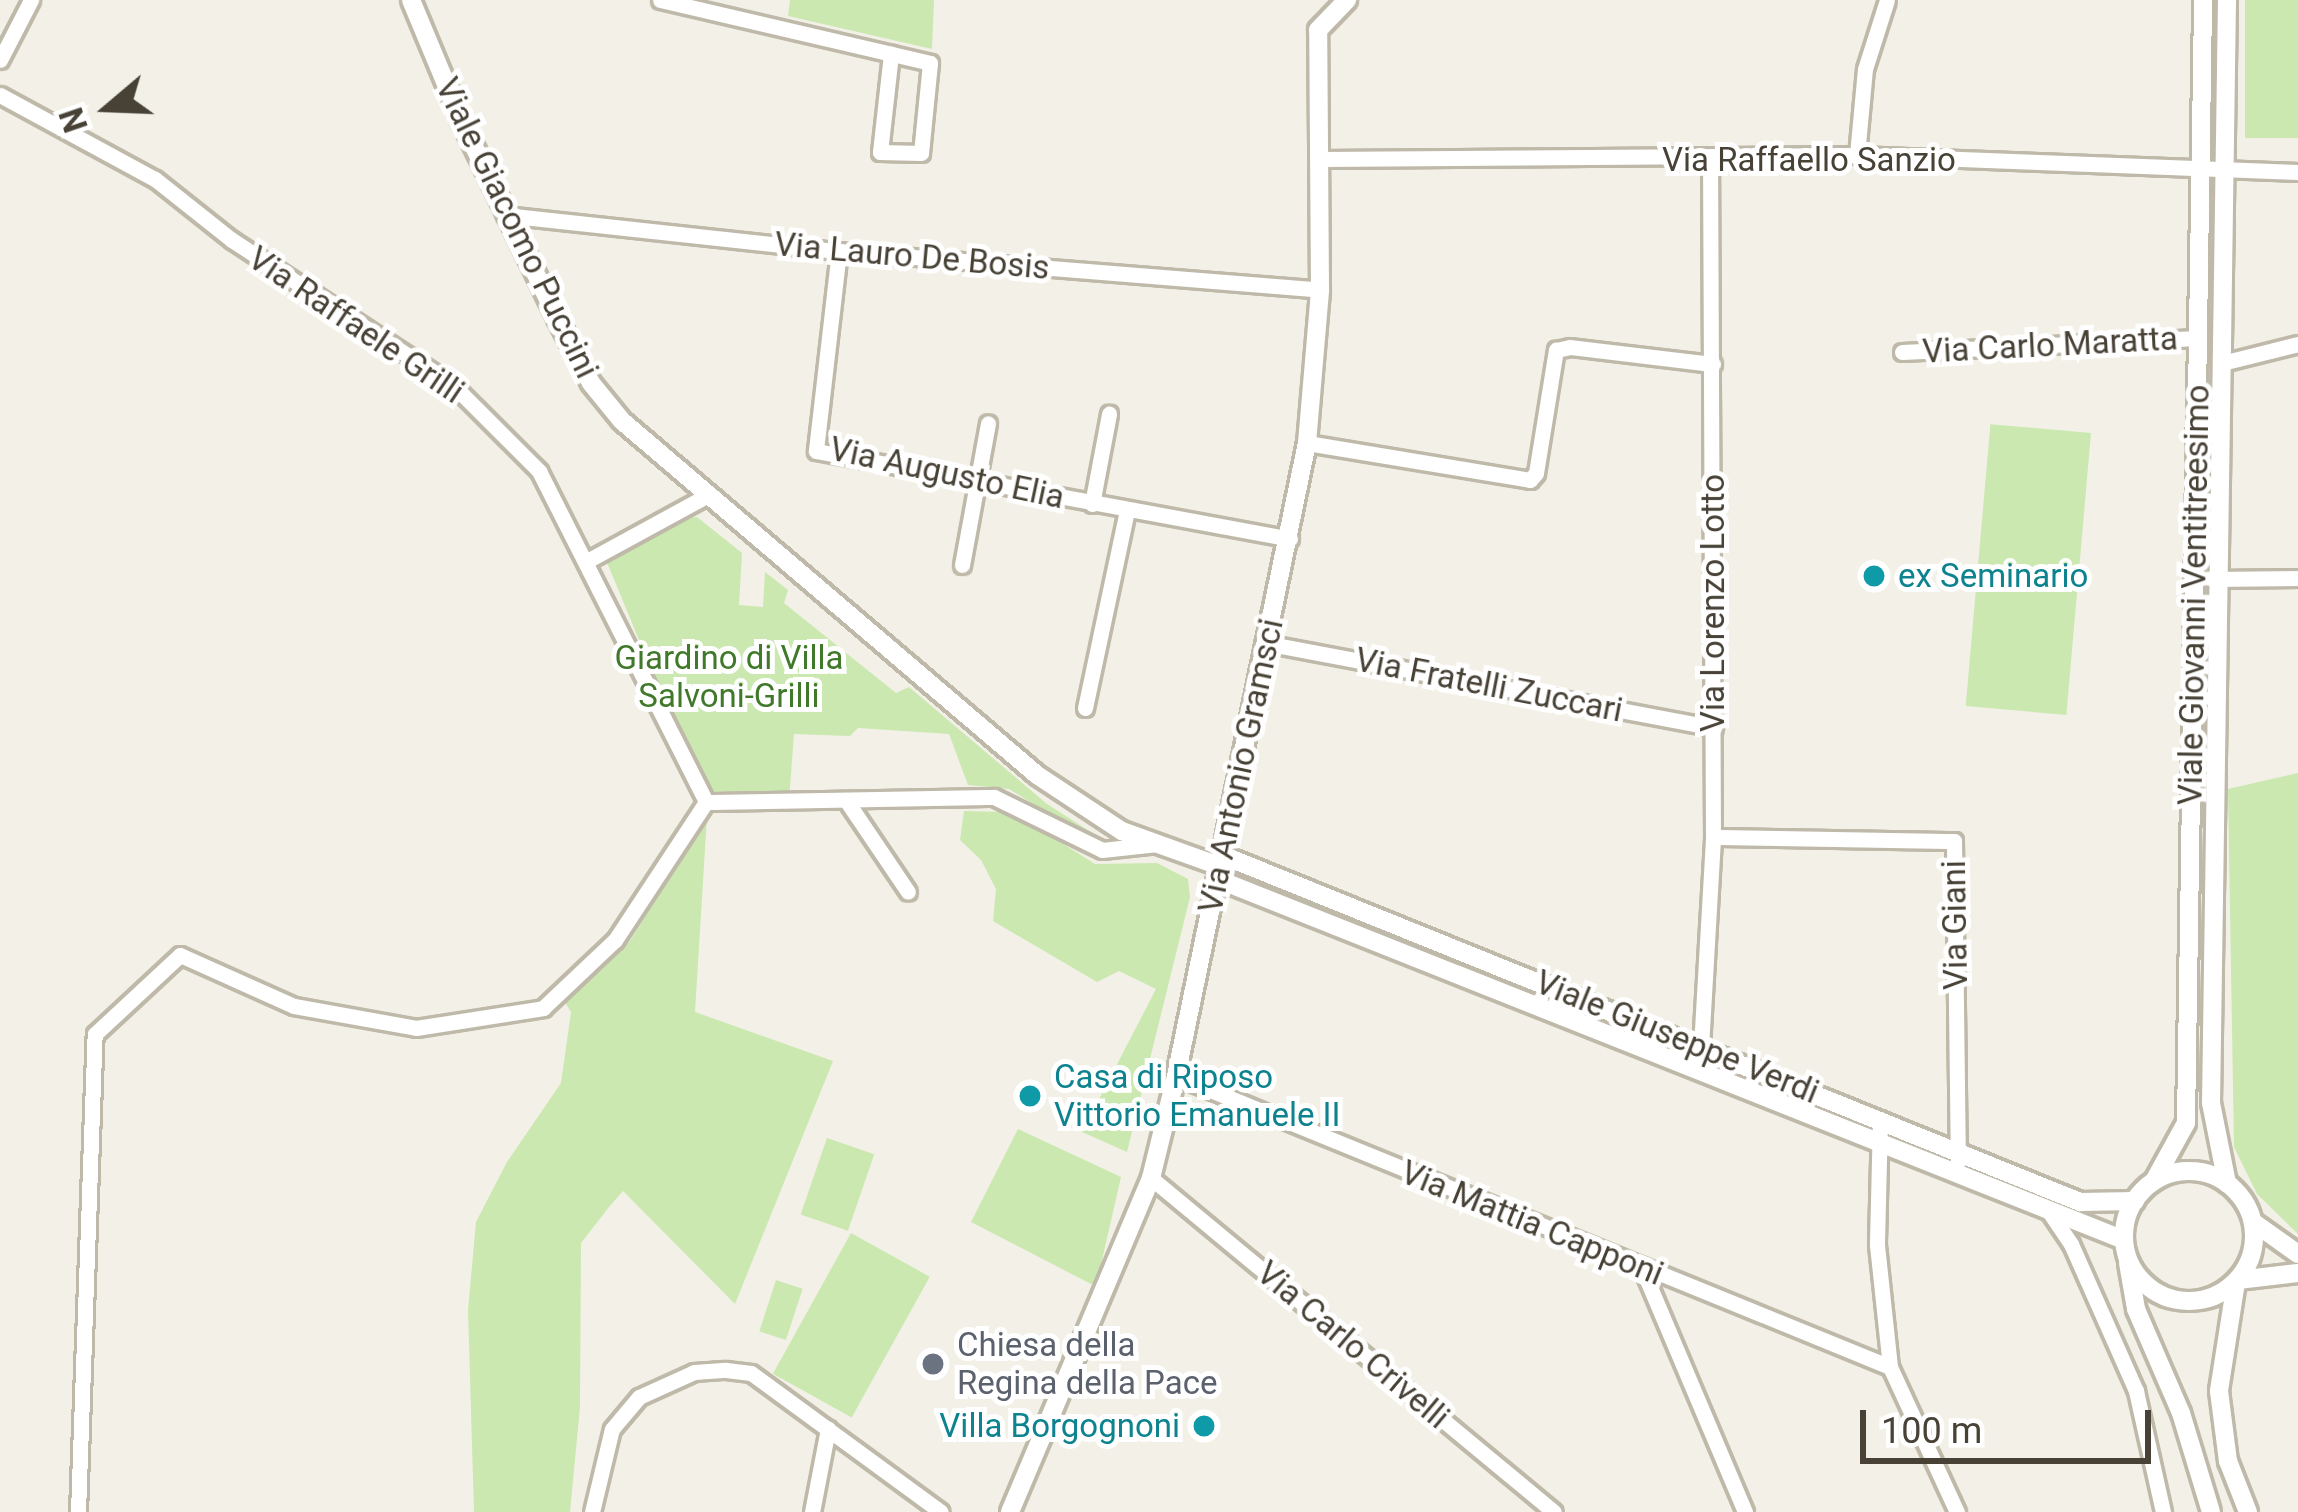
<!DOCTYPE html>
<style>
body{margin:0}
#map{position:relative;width:2298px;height:1512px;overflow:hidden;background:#f3f1e7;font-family:Roboto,sans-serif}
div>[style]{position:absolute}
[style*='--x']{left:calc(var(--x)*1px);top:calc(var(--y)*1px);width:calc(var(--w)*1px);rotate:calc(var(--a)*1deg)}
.green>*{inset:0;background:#cae8b0;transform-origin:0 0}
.roads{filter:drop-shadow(3px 0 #bfb9a9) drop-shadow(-3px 0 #bfb9a9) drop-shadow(0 3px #bfb9a9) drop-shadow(0 -3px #bfb9a9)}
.minor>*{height:15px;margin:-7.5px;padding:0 7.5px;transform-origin:7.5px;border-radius:7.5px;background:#fff}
.tertiary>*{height:18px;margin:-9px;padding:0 9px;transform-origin:9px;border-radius:9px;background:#fff}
.tertiary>.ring{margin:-9px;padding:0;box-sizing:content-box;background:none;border:18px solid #fff;border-radius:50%}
.dots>*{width:33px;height:33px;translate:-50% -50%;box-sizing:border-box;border:6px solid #fff;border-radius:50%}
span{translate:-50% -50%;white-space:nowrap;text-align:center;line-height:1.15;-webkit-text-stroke:10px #fff;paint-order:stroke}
.street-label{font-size:33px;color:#474136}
.culture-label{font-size:33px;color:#0d838f}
.left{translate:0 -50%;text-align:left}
.right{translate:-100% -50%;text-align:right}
.park-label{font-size:33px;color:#407929}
.worship-label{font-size:33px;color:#5b616d}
.north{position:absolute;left:48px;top:48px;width:120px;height:120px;-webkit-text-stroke:9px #fff;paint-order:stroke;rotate:251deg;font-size:33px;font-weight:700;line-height:48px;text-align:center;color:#474136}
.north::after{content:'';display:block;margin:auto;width:42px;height:54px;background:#474136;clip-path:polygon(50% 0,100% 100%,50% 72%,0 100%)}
.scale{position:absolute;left:1860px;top:1410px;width:291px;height:54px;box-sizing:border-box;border:6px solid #474136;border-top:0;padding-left:15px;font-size:36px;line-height:42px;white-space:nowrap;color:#474136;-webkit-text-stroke:9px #fff;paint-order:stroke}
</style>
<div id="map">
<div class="green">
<div style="clip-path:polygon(790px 0,934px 0,932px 49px,788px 16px)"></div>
<div style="left:2245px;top:0;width:53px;height:138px"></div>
<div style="left:2091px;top:433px;width:283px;height:101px;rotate:95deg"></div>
<div style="clip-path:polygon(697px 517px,742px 553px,739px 605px,763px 607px,765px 572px,788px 590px,784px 603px,896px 693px,909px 687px,1047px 804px,1094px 834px,1089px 838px,1009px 789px,968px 785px,949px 734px,858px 728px,850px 736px,794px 734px,789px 801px,706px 802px,606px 560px,681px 519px)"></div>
<div style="clip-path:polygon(2298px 773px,2298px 1234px,2257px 1194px,2234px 1147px,2228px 789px)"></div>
<div style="clip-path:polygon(964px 811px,1003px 812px,1027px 821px,1095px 864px,1157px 863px,1188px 879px,1190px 897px,1127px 1152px,1082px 1132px,1156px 989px,1119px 971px,1097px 982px,993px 921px,996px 889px,981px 860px,960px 840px)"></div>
<div style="clip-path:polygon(707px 816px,695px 1012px,833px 1061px,735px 1304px,623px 1191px,609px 1207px,581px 1243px,580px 1407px,570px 1512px,474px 1512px,468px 1310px,476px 1222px,507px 1162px,561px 1083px,571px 1012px,564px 1001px,630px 941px)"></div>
<div style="clip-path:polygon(1018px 1129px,1121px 1177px,1097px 1282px,1091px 1284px,971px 1222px)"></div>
<div style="left:827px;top:1138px;width:50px;height:81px;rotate:19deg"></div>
<div style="left:851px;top:1233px;width:90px;height:161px;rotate:29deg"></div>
<div style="left:776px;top:1280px;width:28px;height:54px;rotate:18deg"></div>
</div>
<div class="roads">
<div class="minor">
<div style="--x:660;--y:0;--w:277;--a:13.1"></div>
<div style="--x:930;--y:63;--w:90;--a:95.7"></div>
<div style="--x:921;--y:153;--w:41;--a:-178.6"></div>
<div style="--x:880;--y:152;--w:99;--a:-83.6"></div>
<div style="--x:0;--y:60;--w:68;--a:-62.7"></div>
<div style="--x:0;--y:95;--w:176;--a:28.5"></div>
<div style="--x:155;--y:179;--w:98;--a:38.4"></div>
<div style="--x:232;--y:240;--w:264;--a:33.3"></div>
<div style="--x:453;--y:385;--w:122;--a:45"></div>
<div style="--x:539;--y:471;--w:371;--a:63.2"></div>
<div style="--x:706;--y:802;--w:288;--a:-1"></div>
<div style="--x:994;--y:797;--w:120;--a:26.1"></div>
<div style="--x:1102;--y:850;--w:56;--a:-6.1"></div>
<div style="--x:1857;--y:155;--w:86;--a:-84.7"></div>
<div style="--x:1865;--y:69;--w:72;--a:-72.3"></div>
<div style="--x:1321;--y:159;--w:536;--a:-0.43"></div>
<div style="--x:1857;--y:155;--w:441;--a:2.2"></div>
<div style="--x:505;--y:215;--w:336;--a:6.2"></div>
<div style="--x:839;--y:251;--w:483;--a:4.6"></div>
<div style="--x:839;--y:251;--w:201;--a:96.6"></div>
<div style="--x:816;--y:451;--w:482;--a:10.5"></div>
<div style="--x:1902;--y:352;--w:296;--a:-2.7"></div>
<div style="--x:2222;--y:363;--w:78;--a:-14"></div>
<div style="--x:1307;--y:443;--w:226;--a:9.4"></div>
<div style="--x:1530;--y:480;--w:9;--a:-49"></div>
<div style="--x:1536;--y:473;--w:125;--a:-80.8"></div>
<div style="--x:1556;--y:350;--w:14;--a:-12"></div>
<div style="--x:1570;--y:347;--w:144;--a:6.8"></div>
<div style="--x:1092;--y:504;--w:92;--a:-79.3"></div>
<div style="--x:587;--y:561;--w:136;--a:-28.6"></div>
<div style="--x:962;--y:565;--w:144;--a:-79.6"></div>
<div style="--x:2218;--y:579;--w:80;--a:-0.7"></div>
<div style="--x:1265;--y:643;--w:457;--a:10.7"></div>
<div style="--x:1085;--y:708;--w:201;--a:-78"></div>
<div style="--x:848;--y:803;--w:107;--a:56"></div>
<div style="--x:1713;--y:837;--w:241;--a:1"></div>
<div style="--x:1954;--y:841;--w:321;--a:89.3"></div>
<div style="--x:1701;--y:1047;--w:210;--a:-86.7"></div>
<div style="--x:1713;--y:837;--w:677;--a:-90.25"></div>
<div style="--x:1176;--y:1076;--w:771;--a:22.17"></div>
<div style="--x:1880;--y:1119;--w:126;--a:91.4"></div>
<div style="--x:1877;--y:1245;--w:123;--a:83.9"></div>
<div style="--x:1890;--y:1367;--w:160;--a:65.2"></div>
<div style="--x:1151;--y:1178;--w:523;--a:39.65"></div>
<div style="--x:2048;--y:1210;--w:41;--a:55.9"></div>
<div style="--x:2071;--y:1244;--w:161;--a:66.1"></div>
<div style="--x:2136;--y:1391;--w:124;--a:77.4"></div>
<div style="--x:1642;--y:1268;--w:265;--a:67.1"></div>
<div style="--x:78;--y:1512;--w:478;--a:-88"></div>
<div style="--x:95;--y:1034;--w:116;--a:-42.9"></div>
<div style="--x:180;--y:955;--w:125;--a:24.1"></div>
<div style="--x:294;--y:1006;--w:124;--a:10.2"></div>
<div style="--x:416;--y:1028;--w:129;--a:-8.9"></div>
<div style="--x:543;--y:1008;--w:99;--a:-43.4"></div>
<div style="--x:615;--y:940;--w:165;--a:-56.6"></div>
<div style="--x:592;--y:1512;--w:85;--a:-76.5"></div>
<div style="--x:612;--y:1429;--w:42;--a:-49.8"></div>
<div style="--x:639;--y:1397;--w:60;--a:-24.4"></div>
<div style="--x:694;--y:1372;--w:32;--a:-4"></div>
<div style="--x:726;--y:1370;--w:25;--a:7"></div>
<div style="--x:751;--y:1373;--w:235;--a:36.2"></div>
<div style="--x:812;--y:1512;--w:85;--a:-79.1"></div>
</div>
<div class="tertiary">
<div style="--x:411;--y:0;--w:130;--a:67.4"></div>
<div style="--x:461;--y:120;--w:220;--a:64.1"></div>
<div style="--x:557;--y:318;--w:73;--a:62.4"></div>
<div style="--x:591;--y:383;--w:49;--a:50.8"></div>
<div style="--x:622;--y:421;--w:545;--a:40.46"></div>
<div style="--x:1037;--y:775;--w:102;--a:33.4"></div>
<div style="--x:1122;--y:831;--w:103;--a:19.8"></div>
<div style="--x:2227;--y:0;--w:1103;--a:90.83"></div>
<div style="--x:2211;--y:1103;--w:82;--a:78.7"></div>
<div style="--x:1222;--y:855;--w:926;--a:22.02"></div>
<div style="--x:2080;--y:1202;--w:55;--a:-1"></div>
<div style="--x:1217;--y:879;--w:976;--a:21.7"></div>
<div class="ring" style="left:2124px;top:1171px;width:112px;height:112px"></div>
<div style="--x:2154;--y:1181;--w:66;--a:-61.1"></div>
<div style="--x:2186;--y:1123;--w:1123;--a:-89.13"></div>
<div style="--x:2253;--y:1222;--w:55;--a:35.4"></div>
<div style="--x:2128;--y:1263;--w:47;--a:80.1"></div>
<div style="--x:2136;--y:1309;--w:113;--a:66.6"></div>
<div style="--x:2181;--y:1413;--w:103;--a:73.1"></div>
<div style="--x:2238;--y:1280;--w:60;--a:-6.7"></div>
<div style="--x:2236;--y:1282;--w:110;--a:98.9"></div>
<div style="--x:2219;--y:1391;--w:71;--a:82.7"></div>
<div style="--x:2228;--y:1461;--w:55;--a:68.6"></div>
<div style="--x:1010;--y:1512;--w:363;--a:-67.1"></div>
<div style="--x:1151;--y:1178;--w:105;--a:-76.2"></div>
<div style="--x:1176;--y:1076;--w:646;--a:-78.31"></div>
<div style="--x:1307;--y:443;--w:154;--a:-85.1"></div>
<div style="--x:1320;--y:290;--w:260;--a:-90.4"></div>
<div style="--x:1318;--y:30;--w:42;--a:-46"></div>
</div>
</div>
<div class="dots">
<div style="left:1874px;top:576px;background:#0f9aa8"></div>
<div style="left:1030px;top:1096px;background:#0f9aa8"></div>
<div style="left:933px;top:1364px;background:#6b7280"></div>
<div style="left:1204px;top:1426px;background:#0f9aa8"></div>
</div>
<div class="street-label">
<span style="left:1809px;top:160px">Via Raffaello Sanzio</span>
<span style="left:517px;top:228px;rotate:64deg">Viale Giacomo Puccini</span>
<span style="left:912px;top:256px;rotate:5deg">Via Lauro De Bosis</span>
<span style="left:356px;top:325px;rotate:34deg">Via Raffaele Grilli</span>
<span style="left:2050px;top:345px;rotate:-3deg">Via Carlo Maratta</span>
<span style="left:947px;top:473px;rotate:12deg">Via Augusto Elia</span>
<span style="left:2194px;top:595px;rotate:-89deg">Viale Giovanni Ventitreesimo</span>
<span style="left:1713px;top:603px;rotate:-90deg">Via Lorenzo Lotto</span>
<span style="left:1489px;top:685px;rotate:11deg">Via Fratelli Zuccari</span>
<span style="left:1241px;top:766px;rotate:-78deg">Via Antonio Gramsci</span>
<span style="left:1955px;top:925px;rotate:-91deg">Via Giani</span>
<span style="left:1677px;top:1037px;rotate:22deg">Viale Giuseppe Verdi</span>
<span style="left:1532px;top:1223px;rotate:22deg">Via Mattia Capponi</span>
<span style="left:1353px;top:1345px;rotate:40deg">Via Carlo Crivelli</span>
</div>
<div class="culture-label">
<span class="left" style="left:1898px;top:576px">ex Seminario</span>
<span class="left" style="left:1054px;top:1096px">Casa di Riposo<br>Vittorio Emanuele II</span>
<span class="right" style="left:1180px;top:1426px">Villa Borgognoni</span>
</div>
<div class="park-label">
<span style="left:729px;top:677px">Giardino di Villa<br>Salvoni-Grilli</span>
</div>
<div class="worship-label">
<span class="left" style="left:957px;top:1364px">Chiesa della<br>Regina della Pace</span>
</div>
<div class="north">N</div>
<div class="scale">100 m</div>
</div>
